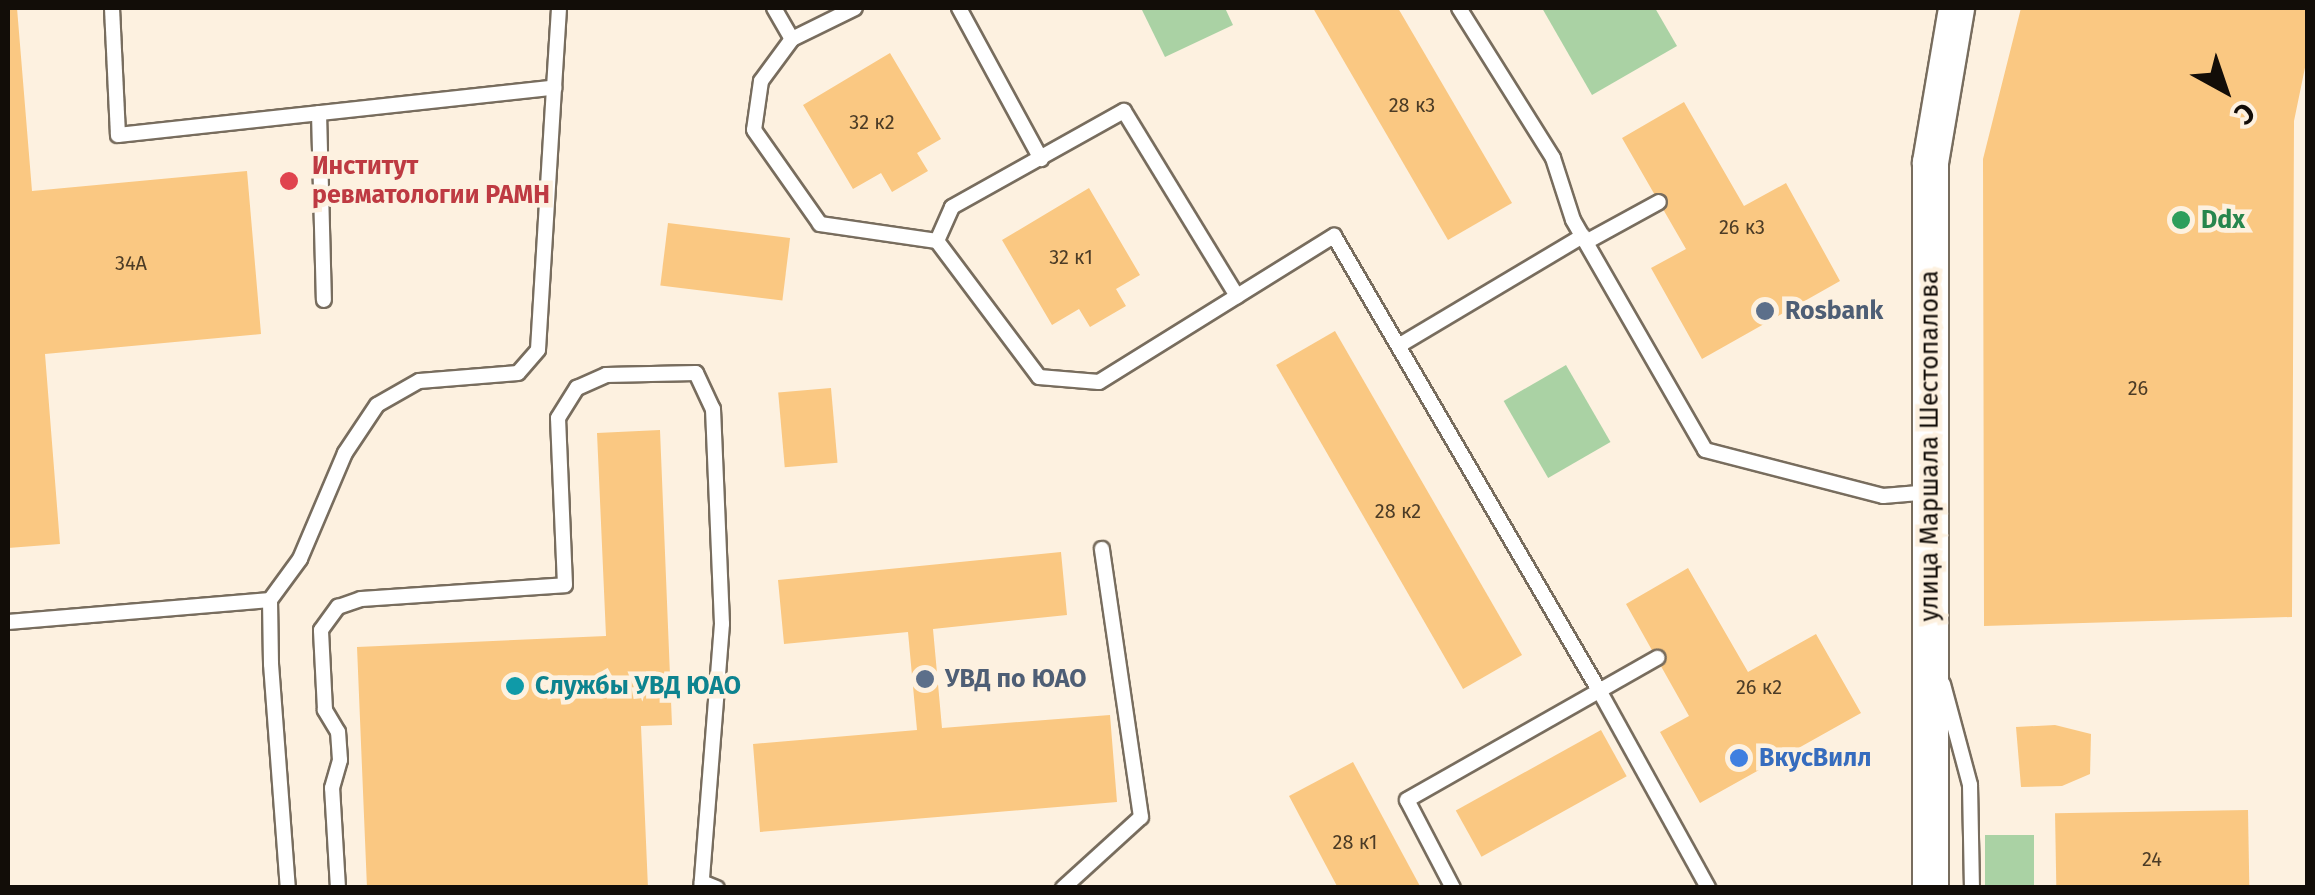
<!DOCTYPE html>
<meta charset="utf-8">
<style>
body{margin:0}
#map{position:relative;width:2315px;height:895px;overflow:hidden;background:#fdf1e0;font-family:"Fira Sans",sans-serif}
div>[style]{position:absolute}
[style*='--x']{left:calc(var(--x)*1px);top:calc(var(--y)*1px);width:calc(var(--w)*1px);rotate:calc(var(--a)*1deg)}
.green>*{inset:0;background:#aad2a4;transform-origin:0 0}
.building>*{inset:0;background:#fac882;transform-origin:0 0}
.roads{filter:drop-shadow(2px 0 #786d5e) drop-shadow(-2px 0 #786d5e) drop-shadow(0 2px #786d5e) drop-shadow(0 -2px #786d5e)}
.service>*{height:14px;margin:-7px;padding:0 7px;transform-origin:7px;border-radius:7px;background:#fff}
.tertiary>*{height:35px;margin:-17.5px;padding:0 17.5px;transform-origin:17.5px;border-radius:17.5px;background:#fff}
.dots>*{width:28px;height:28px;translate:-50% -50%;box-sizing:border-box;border:5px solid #fdf1e0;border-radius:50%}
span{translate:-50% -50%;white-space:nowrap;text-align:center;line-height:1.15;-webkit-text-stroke:9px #fdf1e0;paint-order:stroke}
.number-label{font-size:20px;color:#4c3c26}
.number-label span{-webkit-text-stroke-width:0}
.health-label{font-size:25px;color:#be3a42;font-weight:700}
.left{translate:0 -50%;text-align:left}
.leisure-label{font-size:25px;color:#27864d;font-weight:700}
.service-label{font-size:25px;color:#4e5e75;font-weight:700}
.street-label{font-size:25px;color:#120d08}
.culture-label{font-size:25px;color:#0d838f;font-weight:700}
.shop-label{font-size:25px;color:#366cbe;font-weight:700}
.frame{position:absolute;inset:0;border:10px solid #120d08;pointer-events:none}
.north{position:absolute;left:2175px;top:40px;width:100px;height:100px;-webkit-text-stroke:8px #fdf1e0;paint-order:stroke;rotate:140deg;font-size:28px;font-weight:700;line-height:40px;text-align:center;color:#120d08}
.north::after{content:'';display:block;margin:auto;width:35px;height:45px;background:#120d08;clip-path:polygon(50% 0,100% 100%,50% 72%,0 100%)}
</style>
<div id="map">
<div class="green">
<div style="clip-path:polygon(1141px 8px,1225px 8px,1233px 25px,1165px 57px)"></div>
<div style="clip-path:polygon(1542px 8px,1655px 8px,1677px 46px,1592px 95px)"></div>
<div style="left:1566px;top:365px;width:89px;height:72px;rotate:60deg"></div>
<div style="left:1985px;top:835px;width:49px;height:52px"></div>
</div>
<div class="building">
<div style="clip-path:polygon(8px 8px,17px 8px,32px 191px,247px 171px,261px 334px,45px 354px,60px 544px,8px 548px)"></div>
<div style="clip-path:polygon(1313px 8px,1398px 8px,1512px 203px,1448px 240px)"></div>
<div style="clip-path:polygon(2021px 8px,2308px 8px,2308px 53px,2294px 121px,2292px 617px,1984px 626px,1983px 159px)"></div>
<div style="clip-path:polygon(890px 53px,941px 139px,917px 153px,928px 171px,892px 192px,881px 173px,853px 189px,803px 105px)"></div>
<div style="clip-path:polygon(1684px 102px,1744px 206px,1786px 183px,1840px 281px,1702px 359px,1651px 268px,1686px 249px,1622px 138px)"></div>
<div style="clip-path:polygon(1089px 188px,1140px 275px,1116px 289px,1126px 306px,1090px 327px,1079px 309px,1052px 325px,1002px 240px)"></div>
<div style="left:668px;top:223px;width:123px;height:63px;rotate:7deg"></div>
<div style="left:1335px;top:331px;width:374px;height:68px;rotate:60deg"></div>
<div style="left:831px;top:388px;width:75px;height:53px;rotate:85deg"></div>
<div style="clip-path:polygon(660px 430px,672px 725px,641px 726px,648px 888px,367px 888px,357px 647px,606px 636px,597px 433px)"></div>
<div style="clip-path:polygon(1061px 552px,1067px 615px,933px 629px,942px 728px,1110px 715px,1117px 802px,760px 832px,753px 744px,917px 730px,908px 632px,784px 644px,778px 580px)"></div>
<div style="clip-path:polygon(1688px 568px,1748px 672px,1816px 634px,1861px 713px,1700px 803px,1660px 732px,1689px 716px,1626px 604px)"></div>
<div style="clip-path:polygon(2055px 725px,2091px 734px,2090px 774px,2062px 786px,2021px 787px,2016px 727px)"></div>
<div style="left:1601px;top:730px;width:53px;height:166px;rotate:61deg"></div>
<div style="clip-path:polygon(1353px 762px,1421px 888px,1338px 888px,1289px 796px)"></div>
<div style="left:2248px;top:810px;width:78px;height:193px;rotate:89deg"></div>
</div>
<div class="roads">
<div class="service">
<div style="--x:112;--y:8;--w:127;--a:87.3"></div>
<div style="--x:118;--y:135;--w:439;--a:-6.2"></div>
<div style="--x:554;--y:88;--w:262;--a:93.5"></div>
<div style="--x:538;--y:350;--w:30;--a:131"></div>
<div style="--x:518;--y:373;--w:99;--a:175.4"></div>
<div style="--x:419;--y:381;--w:48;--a:150.3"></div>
<div style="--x:377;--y:405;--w:58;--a:123.7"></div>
<div style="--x:345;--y:453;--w:115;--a:113"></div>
<div style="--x:300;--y:559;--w:51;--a:126.2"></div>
<div style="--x:270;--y:600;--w:64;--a:89.1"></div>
<div style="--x:271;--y:664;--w:225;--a:85.7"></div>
<div style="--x:774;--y:8;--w:36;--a:60"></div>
<div style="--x:792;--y:39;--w:52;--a:126.4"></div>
<div style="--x:761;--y:81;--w:49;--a:98.1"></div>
<div style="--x:754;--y:130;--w:115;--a:54.9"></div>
<div style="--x:820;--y:224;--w:118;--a:8.3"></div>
<div style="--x:937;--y:241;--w:170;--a:53.1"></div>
<div style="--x:1039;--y:377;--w:60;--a:4.8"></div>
<div style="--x:1099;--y:382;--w:277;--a:-31.9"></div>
<div style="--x:1334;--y:236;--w:528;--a:59.74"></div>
<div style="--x:1600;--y:692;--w:224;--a:61.1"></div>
<div style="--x:959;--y:8;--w:172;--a:61.5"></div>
<div style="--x:1459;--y:8;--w:177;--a:57.9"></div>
<div style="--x:1553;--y:158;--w:65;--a:72.1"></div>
<div style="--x:1573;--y:220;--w:265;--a:60.1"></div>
<div style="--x:1705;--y:450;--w:184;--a:14.5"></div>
<div style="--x:1883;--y:496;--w:48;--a:-4.8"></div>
<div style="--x:792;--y:39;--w:70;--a:-26.2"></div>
<div style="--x:554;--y:88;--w:80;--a:-86.4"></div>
<div style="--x:319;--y:113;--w:187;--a:88.5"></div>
<div style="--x:937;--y:241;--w:37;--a:-66"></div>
<div style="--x:952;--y:207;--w:197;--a:-29.2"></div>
<div style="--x:1124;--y:111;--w:217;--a:58.6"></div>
<div style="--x:1586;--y:242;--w:83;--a:-28.7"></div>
<div style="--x:1400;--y:345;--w:213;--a:-30.8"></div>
<div style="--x:8;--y:622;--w:263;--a:-4.8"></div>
<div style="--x:1943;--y:684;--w:105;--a:75"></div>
<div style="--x:1970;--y:785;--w:103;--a:88.9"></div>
<div style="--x:702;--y:882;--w:16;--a:22"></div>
<div style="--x:338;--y:888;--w:100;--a:-93.4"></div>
<div style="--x:332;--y:788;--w:29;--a:-74"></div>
<div style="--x:340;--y:760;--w:28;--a:-94"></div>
<div style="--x:338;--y:732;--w:26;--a:-121"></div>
<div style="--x:325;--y:710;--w:80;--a:-92.9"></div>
<div style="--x:321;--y:630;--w:29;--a:-54"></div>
<div style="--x:338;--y:607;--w:24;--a:-19"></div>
<div style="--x:361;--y:599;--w:204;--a:-3.9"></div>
<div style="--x:565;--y:585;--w:167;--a:-92.4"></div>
<div style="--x:558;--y:418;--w:36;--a:-58"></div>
<div style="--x:577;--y:388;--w:32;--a:-24"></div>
<div style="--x:606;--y:375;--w:90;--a:-1.3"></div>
<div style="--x:696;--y:373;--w:40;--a:65"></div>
<div style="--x:713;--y:409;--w:215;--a:87.6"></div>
<div style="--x:722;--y:624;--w:265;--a:94.5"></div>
<div style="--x:1063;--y:888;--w:105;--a:-42.3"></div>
<div style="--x:1141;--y:817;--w:271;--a:-98.3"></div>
<div style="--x:1453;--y:888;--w:99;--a:-117.6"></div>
<div style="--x:1407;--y:800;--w:288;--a:-29.6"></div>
</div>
<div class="tertiary">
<div style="--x:1930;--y:888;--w:726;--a:-90"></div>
<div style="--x:1930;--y:162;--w:156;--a:-80.4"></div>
</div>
</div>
<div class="dots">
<div style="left:289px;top:181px;background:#e0444e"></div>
<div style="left:2181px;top:220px;background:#2e9e5b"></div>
<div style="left:1765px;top:311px;background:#5c6f8a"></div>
<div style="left:925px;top:679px;background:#5c6f8a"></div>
<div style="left:515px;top:686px;background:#0f9aa8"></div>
<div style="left:1739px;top:758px;background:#3f7fe0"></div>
</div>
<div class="number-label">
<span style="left:1412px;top:105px">28 к3</span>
<span style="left:872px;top:122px">32 к2</span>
<span style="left:1742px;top:227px">26 к3</span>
<span style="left:1071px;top:257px">32 к1</span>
<span style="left:131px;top:263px">34А</span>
<span style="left:2138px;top:388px">26</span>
<span style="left:1398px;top:511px">28 к2</span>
<span style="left:1759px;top:687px">26 к2</span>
<span style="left:1355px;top:842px">28 к1</span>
<span style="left:2152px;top:859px">24</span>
</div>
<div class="health-label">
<span class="left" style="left:312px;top:181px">Институт<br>ревматологии РАМН</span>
</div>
<div class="leisure-label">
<span class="left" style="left:2201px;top:220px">Ddx</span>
</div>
<div class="service-label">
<span class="left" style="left:1785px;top:311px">Rosbank</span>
<span class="left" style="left:945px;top:679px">УВД по ЮАО</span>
</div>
<div class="street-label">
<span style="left:1930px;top:446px;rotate:-90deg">улица Маршала Шестопалова</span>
</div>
<div class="culture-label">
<span class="left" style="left:535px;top:686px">Службы УВД ЮАО</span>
</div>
<div class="shop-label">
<span class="left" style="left:1759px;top:758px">ВкусВилл</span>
</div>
<div class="frame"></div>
<div class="north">С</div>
</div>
